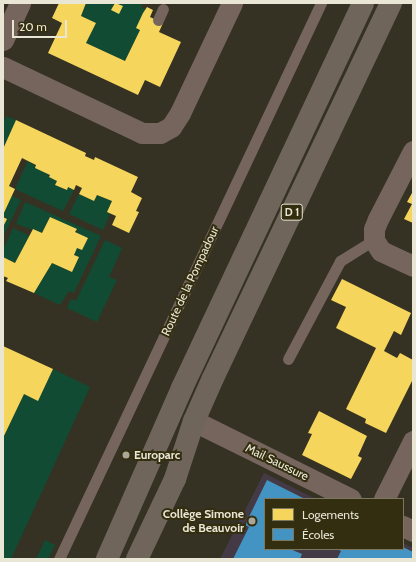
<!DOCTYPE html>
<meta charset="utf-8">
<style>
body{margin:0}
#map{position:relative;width:416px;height:562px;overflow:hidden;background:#353223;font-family:Cabin,sans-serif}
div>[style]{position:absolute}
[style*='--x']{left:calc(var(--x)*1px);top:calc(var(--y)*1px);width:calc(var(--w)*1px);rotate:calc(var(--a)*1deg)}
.education>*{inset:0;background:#443a46}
.green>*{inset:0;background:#114b33}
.homes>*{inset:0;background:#f6d55c}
.schools>*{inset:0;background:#4393c3}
.lane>*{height:11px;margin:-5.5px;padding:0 5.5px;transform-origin:5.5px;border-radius:5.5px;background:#75655d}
.street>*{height:21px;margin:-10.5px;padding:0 10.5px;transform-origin:10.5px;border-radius:10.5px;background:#75655d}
.primary>*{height:22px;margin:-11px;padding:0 11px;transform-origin:11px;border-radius:11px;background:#70655b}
.dots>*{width:11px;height:11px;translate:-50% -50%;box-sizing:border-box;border:2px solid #332e10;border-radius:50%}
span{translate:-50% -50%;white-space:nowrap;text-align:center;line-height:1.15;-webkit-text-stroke:4px #332e10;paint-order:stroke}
.shield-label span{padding:1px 3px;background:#332e10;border:1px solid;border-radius:3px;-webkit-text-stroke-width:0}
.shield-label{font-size:11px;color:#e9e6d5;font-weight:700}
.street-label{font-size:12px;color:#e9e6d5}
.poi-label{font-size:12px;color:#e9e6d5;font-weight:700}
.left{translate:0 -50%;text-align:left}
.right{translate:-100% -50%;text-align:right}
.frame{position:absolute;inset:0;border:4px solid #e9e6d5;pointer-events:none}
.legend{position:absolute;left:264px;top:498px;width:140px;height:52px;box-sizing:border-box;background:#332e10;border:1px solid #7c785f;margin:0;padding:5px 7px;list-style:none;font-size:12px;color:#e9e6d5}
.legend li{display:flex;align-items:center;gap:8px;height:20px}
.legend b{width:20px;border:1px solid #7c785f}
.scale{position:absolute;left:12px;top:20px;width:55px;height:18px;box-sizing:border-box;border:2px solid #e9e6d5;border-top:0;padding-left:5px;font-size:12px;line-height:14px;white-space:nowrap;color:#e9e6d5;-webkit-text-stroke:3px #332e10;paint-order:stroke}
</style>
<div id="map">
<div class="education">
<div style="clip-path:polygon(264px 473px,316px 499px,265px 499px,265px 549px,403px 549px,403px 543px,413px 548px,413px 559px,220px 559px)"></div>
</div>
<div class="green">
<div style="clip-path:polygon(86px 3px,143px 3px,141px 7px,146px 9px,140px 30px,125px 61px,86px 43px,96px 23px,81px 16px)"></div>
<div style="clip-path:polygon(6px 116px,16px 120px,3px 149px,3px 123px)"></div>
<div style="clip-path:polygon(28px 161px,57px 181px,55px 185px,66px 190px,68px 187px,74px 190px,63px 211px,15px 189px)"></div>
<div style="clip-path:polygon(79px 194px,94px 201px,97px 195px,112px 201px,107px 212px,110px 214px,103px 230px,69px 214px)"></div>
<div style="clip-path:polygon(12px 196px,21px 200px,3px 237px,3px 227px,7px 219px,3px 215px)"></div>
<div style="clip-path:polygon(25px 202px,101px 236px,74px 293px,69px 291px,60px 305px,34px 293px,52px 263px,72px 272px,79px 257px,74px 255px,77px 230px,50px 217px,42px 233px,16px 224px)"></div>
<div style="clip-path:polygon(13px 228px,30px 236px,15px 263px,3px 257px,3px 250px)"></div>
<div style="clip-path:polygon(105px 240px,122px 248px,109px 277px,117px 280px,97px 322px,67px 308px,71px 299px,76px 301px)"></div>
<div style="clip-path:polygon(53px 369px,90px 387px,11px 559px,3px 559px,3px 438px,24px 394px,38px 400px)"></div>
<div style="clip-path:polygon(45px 540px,55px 545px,48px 559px,36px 559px)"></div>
</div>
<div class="homes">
<div style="clip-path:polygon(59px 3px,86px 3px,81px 16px,96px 23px,86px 43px,125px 61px,140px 30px,136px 28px,143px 13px,147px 7px,153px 10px,150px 17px,163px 23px,159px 32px,181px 42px,160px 87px,145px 80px,138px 95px,48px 53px,62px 23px,52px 18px)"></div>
<div style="clip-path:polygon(115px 3px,123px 6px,119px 14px,111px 10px)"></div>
<div style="clip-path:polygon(16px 120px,86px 153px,85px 156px,94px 160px,95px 157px,138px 177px,131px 192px,142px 198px,136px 211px,139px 212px,129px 233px,112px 225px,116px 216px,107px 212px,112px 201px,97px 195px,94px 201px,79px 194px,82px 188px,76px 185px,74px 190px,68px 187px,67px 190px,55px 185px,57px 181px,49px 177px,50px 175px,35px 168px,36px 165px,22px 158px,9px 186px,15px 189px,3px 215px,3px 149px)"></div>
<div style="clip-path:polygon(412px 193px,413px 193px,413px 223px,404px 219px,412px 204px,407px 202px)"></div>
<div style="clip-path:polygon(3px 217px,7px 219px,3px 227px)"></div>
<div style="clip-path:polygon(50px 217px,77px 229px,75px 232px,88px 238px,82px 250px,77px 248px,74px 255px,79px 257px,72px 272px,52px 263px,34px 293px,6px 281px,8px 278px,3px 276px,3px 257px,15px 263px,33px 229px,42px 233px)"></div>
<div style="clip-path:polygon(342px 279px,411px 313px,401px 335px,394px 331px,384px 351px,397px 358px,400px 353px,413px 360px,413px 379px,386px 433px,365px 423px,366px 419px,346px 409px,376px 348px,336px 328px,346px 307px,331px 300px)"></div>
<div style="clip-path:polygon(3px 346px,53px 369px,38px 401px,24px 394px,3px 438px)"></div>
<div style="clip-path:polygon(319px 411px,367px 436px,358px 456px,362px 458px,351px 479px,302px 455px,312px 434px,308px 433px)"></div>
</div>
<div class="schools">
<div style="clip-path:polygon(267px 480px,305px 499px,265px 499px,265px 549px,290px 549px,302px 554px,300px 559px,233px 559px,249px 527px,245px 525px)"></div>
<div style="clip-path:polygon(403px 547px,413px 552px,413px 559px,337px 559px,341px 551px,337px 549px)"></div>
</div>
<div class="lane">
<div style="--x:158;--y:20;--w:12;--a:-66"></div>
<div style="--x:288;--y:359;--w:111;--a:-62"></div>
<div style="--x:340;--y:261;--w:40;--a:-32"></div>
<div style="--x:59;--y:559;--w:615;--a:-64.77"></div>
</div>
<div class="street">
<div style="--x:3;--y:40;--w:41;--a:-65.3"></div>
<div style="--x:3;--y:67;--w:154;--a:25.4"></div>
<div style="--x:142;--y:133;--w:18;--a:0"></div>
<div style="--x:160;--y:133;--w:13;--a:-29"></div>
<div style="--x:171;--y:127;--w:17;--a:-57"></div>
<div style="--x:180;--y:113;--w:122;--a:-64.7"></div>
<div style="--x:413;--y:151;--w:76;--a:117.2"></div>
<div style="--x:378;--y:219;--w:11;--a:112"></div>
<div style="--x:374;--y:229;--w:11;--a:90"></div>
<div style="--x:374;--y:240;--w:13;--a:58"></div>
<div style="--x:381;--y:251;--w:35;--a:25"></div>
<div style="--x:202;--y:425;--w:166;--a:26.4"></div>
<div style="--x:384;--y:499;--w:65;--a:-63.4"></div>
<div style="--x:403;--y:526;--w:11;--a:27"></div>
</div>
<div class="primary">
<div style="--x:107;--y:559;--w:187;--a:-66.3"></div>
<div style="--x:182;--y:388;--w:425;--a:-64.8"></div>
<div style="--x:137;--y:559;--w:89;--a:-64.6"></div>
<div style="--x:175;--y:479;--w:61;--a:-71.9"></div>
<div style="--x:194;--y:421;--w:47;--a:-66.2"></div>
<div style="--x:213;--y:378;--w:415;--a:-64.6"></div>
</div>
<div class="dots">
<div style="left:126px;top:455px;background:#aaa797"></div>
<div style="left:252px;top:521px;background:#aaa797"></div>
</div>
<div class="shield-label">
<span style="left:292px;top:212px">D 1</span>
</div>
<div class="street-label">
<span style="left:190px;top:281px;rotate:-65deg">Route de la Pompadour</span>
<span style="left:277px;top:462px;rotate:26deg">Mail Saussure</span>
</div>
<div class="poi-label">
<span class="left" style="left:134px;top:455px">Europarc</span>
<span class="right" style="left:244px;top:521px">Collège Simone<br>de Beauvoir</span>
</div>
<div class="frame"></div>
<ul class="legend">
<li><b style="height:11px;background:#f6d55c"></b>Logements</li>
<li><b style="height:11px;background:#4393c3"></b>Écoles</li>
</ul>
<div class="scale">20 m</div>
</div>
